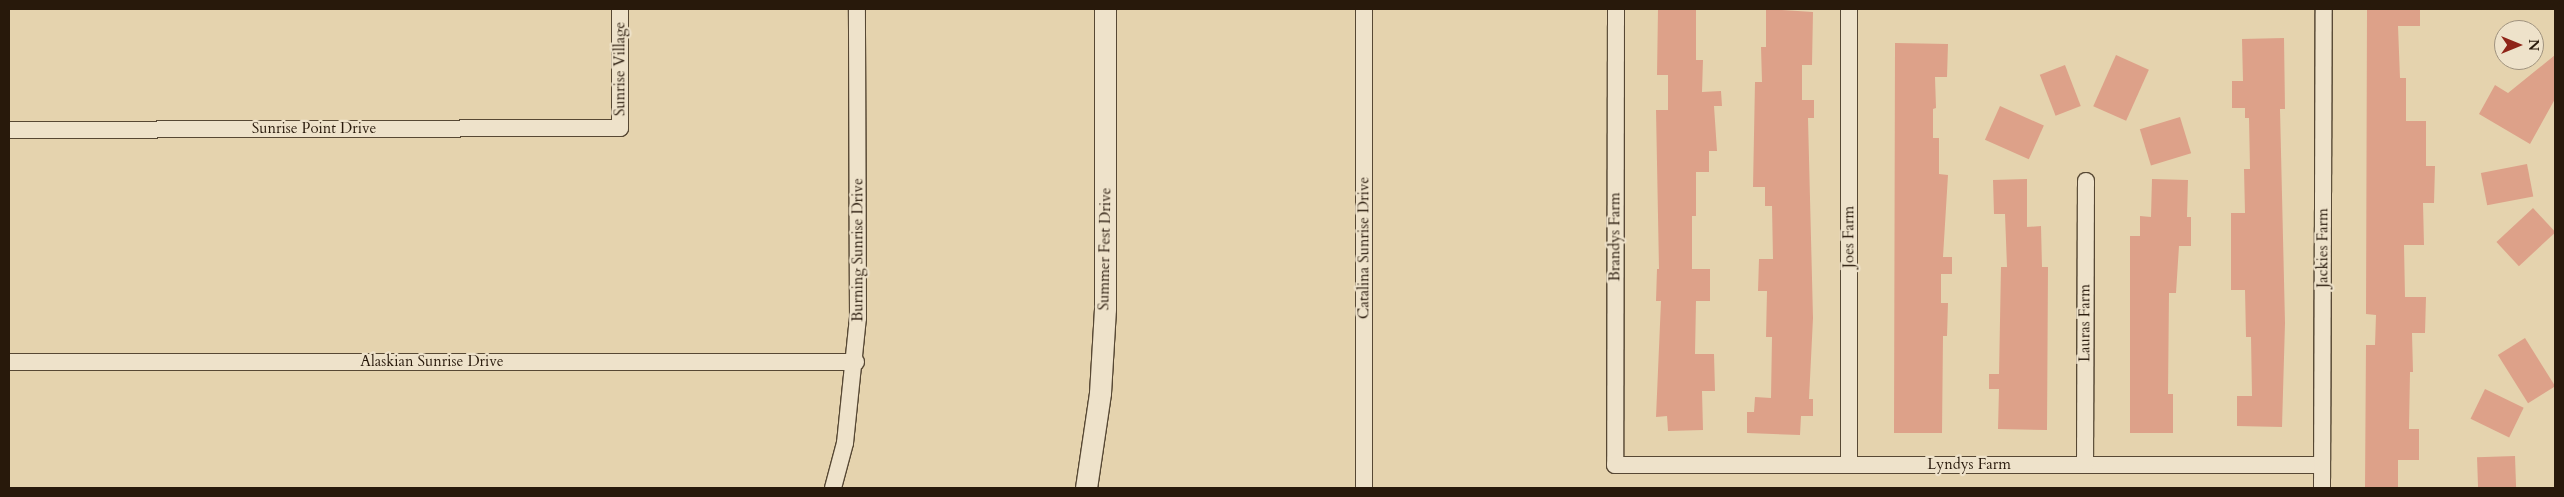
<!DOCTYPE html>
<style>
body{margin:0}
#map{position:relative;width:2564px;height:497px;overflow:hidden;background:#e5d3ae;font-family:Cardo,serif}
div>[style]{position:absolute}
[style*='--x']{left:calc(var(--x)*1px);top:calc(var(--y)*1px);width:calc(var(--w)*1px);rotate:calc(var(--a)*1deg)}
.building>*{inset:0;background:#dda189;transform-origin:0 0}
.roads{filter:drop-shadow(1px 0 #574834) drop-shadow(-1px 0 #574834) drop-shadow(0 1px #574834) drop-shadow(0 -1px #574834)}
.minor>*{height:16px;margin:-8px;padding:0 8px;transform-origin:8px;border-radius:8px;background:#eee2ca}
.tertiary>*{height:21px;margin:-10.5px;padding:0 10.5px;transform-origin:10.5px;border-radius:10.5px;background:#eee2ca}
span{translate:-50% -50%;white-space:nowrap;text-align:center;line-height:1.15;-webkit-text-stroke:4.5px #eee2ca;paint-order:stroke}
.street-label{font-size:15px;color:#28190b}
.frame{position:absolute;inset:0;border:10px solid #28190b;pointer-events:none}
.north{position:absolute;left:2494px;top:20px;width:50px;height:50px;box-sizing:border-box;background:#eee2ca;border:1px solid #9f927e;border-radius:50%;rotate:90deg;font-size:14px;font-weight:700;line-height:20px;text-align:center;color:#28190b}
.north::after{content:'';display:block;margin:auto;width:18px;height:22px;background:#8f2418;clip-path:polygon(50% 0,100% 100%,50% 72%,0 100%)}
</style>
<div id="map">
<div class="building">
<div style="clip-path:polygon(1658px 9px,1696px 9px,1696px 60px,1703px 60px,1702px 92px,1721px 91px,1722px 106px,1714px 106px,1717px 151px,1709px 151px,1709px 172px,1696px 172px,1696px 216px,1692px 216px,1692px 269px,1710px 269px,1710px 301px,1696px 301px,1695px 354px,1714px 354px,1715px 391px,1702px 391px,1703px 430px,1668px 431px,1667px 416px,1656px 417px,1661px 301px,1656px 301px,1657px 269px,1659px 269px,1656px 110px,1668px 110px,1668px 75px,1657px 75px)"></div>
<div style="clip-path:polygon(1766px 9px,1813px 12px,1812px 65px,1802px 65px,1802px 100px,1814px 100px,1814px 118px,1808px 118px,1813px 318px,1809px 399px,1813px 399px,1813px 416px,1801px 416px,1800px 435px,1747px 433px,1747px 412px,1754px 412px,1755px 397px,1771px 398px,1772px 337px,1766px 337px,1767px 291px,1758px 291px,1759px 259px,1773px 259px,1772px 206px,1765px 206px,1765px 187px,1753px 187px,1755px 82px,1762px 82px,1761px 47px,1766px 47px)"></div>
<div style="clip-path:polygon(2367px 9px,2420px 9px,2420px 26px,2398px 26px,2400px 78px,2406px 78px,2406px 121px,2426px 121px,2426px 166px,2435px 166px,2434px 203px,2423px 203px,2424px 245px,2404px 245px,2405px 297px,2426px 297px,2425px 333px,2412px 333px,2413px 372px,2410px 372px,2409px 429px,2419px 429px,2419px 460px,2398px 460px,2398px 488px,2365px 488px,2366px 345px,2375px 345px,2376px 315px,2366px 314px)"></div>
<div style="clip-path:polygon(2284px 38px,2285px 109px,2280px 109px,2285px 323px,2282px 427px,2237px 426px,2237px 396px,2252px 396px,2251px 337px,2246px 337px,2245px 290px,2231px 290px,2231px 213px,2245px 213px,2244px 169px,2250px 169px,2249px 118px,2245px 118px,2245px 108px,2232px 108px,2232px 81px,2243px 81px,2242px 39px)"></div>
<div style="clip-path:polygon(1895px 43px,1948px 44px,1947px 77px,1935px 77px,1936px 108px,1933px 109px,1933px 138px,1939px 138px,1939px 174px,1948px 175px,1943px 257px,1952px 257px,1952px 274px,1941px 274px,1941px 303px,1948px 303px,1947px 336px,1943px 336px,1942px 433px,1894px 433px)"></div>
<div style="left:2116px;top:55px;width:36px;height:56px;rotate:24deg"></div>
<div style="clip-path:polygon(2555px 55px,2555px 99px,2530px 144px,2479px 114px,2495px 85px,2508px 93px)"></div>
<div style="left:2065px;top:65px;width:44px;height:27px;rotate:69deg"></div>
<div style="left:2000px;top:106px;width:48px;height:37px;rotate:24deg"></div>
<div style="left:2180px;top:117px;width:38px;height:42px;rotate:73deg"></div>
<div style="left:2527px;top:164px;width:33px;height:47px;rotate:79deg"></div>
<div style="clip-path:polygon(2027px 179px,2027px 227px,2041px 226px,2042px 267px,2048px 267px,2047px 430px,1998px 429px,1999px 389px,1989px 389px,1989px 374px,1999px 374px,2001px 267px,2007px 267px,2005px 214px,1994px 214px,1993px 180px)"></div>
<div style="clip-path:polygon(2152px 179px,2188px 180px,2187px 217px,2191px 217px,2191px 246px,2179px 246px,2176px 293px,2169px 293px,2168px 394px,2173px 394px,2173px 433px,2130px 433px,2130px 236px,2140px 236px,2140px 216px,2151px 217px)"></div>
<div style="left:2533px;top:208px;width:33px;height:50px;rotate:47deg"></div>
<div style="left:2525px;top:338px;width:57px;height:32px;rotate:58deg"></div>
<div style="left:2485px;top:389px;width:43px;height:33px;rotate:26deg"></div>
<div style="left:2515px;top:456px;width:32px;height:38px;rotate:88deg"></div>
</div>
<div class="roads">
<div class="minor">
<div style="--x:1364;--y:9;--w:479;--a:90"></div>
<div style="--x:1616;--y:9;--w:456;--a:90.1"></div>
<div style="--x:1615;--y:465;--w:707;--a:0"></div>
<div style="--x:9;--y:130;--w:611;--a:-0.19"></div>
<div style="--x:620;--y:128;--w:119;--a:-90"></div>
<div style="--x:9;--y:362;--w:847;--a:0"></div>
<div style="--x:1849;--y:465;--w:456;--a:-90"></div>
<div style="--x:2085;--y:465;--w:284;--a:-89.8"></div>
<div style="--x:833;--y:488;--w:47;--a:-75.1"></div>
<div style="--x:845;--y:443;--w:126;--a:-84.1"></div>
<div style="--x:858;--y:318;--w:309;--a:-90.2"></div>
<div style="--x:2322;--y:488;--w:479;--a:-89.8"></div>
</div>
<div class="tertiary">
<div style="--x:1086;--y:488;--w:96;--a:-81.6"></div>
<div style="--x:1100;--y:393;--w:85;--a:-86.6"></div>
<div style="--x:1105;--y:308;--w:299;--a:-90"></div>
</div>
</div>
<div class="street-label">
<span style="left:620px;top:69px;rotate:-90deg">Sunrise Village</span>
<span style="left:314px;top:129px">Sunrise Point Drive</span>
<span style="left:1615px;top:237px;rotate:-90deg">Brandys Farm</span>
<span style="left:1849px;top:237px;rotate:-90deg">Joes Farm</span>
<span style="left:1364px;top:248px;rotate:-90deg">Catalina Sunrise Drive</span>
<span style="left:2323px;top:248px;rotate:-90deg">Jackies Farm</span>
<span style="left:1105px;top:249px;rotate:-89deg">Summer Fest Drive</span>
<span style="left:858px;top:250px;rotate:-90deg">Burning Sunrise Drive</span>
<span style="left:2085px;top:323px;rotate:-90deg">Lauras Farm</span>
<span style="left:432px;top:362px">Alaskian Sunrise Drive</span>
<span style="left:1969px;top:465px">Lyndys Farm</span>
</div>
<div class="frame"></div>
<div class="north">N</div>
</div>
